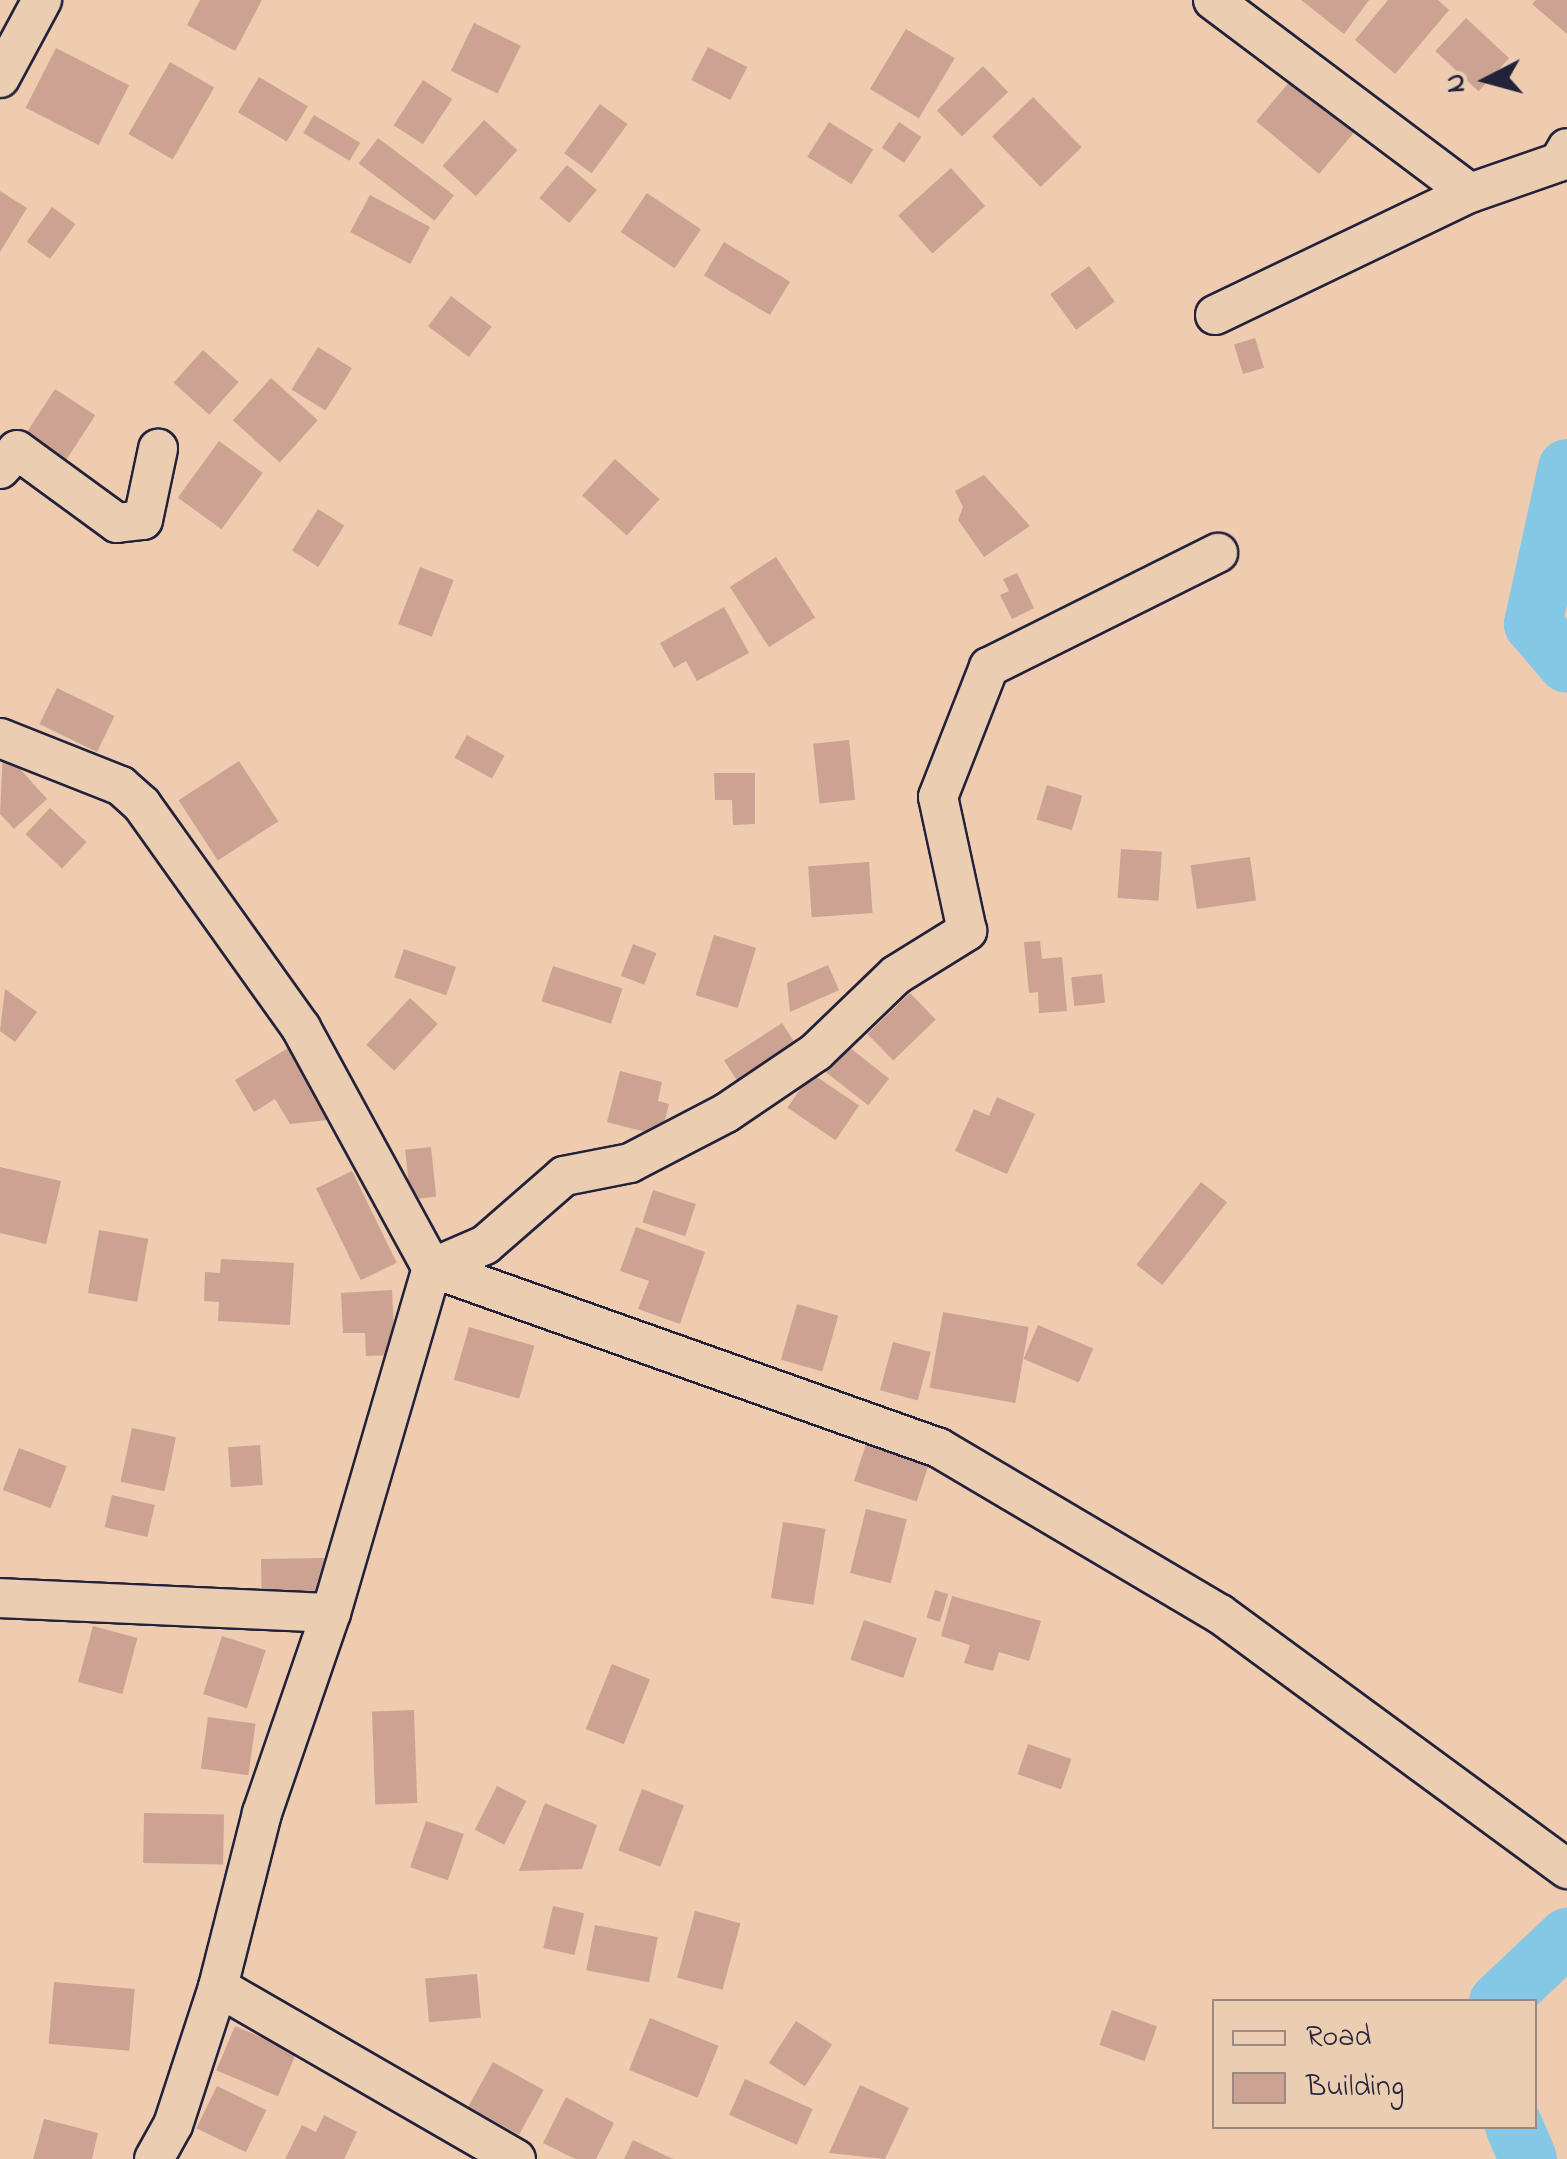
<!DOCTYPE html>
<style>
body{margin:0}
#map{position:relative;width:1567px;height:2159px;overflow:hidden;background:#efcbaf;font-family:"Indie Flower",sans-serif}
div>[style]{position:absolute}
[style*='--x']{left:calc(var(--x)*1px);top:calc(var(--y)*1px);width:calc(var(--w)*1px);rotate:calc(var(--a)*1deg)}
.river>*{height:58px;margin:-29px;padding:0 29px;transform-origin:29px;border-radius:29px;background:#85c8e6}
.building>*{inset:0;background:#cca392;transform-origin:0 0}
.roads{filter:drop-shadow(2px 0 #22223b) drop-shadow(-2px 0 #22223b) drop-shadow(0 2px #22223b) drop-shadow(0 -2px #22223b)}
.minor>*{height:38px;margin:-19px;padding:0 19px;transform-origin:19px;border-radius:19px;background:#ebceb2}
span{translate:-50% -50%;white-space:nowrap;text-align:center;line-height:1.15;-webkit-text-stroke:8px #ebceb2;paint-order:stroke}
.legend{position:absolute;left:1212px;top:1999px;width:325px;height:130px;box-sizing:border-box;background:#ebceb2;border:2px solid #9b8982;margin:0;padding:12px 18px;list-style:none;font-size:30px;color:#22223b}
.legend li{display:flex;align-items:center;gap:20px;height:50px}
.legend b{width:50px;border:2px solid #9b8982}
.north{position:absolute;left:1437px;top:30px;width:100px;height:100px;-webkit-text-stroke:8px #ebceb2;paint-order:stroke;rotate:264deg;font-size:28px;font-weight:700;line-height:40px;text-align:center;color:#22223b}
.north::after{content:'';display:block;margin:auto;width:35px;height:45px;background:#22223b;clip-path:polygon(50% 0,100% 100%,50% 72%,0 100%)}
</style>
<div id="map">
<div class="river">
<div style="--x:1567;--y:468;--w:160;--a:102.3"></div>
<div style="--x:1533;--y:624;--w:52;--a:49.6"></div>
<div style="--x:1498;--y:2002;--w:95;--a:-43.3"></div>
<div style="--x:1514;--y:2126;--w:36;--a:67"></div>
</div>
<div class="building">
<div style="clip-path:polygon(200px 0,262px 0,235px 51px,187px 25px)"></div>
<div style="clip-path:polygon(1301px 0,1369px 0,1344px 34px)"></div>
<div style="clip-path:polygon(1388px 0,1438px 0,1449px 10px,1395px 74px,1355px 40px)"></div>
<div style="clip-path:polygon(1536px 0,1567px 0,1567px 34px,1532px 4px)"></div>
<div style="left:1466px;top:18px;width:59px;height:45px;rotate:43deg"></div>
<div style="left:474px;top:23px;width:52px;height:53px;rotate:26deg"></div>
<div style="left:906px;top:29px;width:57px;height:70px;rotate:31deg"></div>
<div style="left:708px;top:47px;width:44px;height:37px;rotate:27deg"></div>
<div style="left:56px;top:48px;width:82px;height:67px;rotate:27deg"></div>
<div style="left:170px;top:62px;width:51px;height:83px;rotate:30deg"></div>
<div style="left:983px;top:66px;width:36px;height:64px;rotate:46deg"></div>
<div style="left:259px;top:77px;width:57px;height:41px;rotate:31deg"></div>
<div style="left:423px;top:80px;width:35px;height:54px;rotate:33deg"></div>
<div style="left:1291px;top:80px;width:82px;height:54px;rotate:40deg"></div>
<div style="left:1033px;top:97px;width:70px;height:57px;rotate:46deg"></div>
<div style="left:600px;top:104px;width:34px;height:61px;rotate:36deg"></div>
<div style="left:314px;top:115px;width:54px;height:21px;rotate:31deg"></div>
<div style="left:484px;top:120px;width:45px;height:62px;rotate:42deg"></div>
<div style="left:829px;top:122px;width:52px;height:41px;rotate:32deg"></div>
<div style="left:899px;top:122px;width:27px;height:31px;rotate:34deg"></div>
<div style="left:378px;top:138px;width:95px;height:32px;rotate:37deg"></div>
<div style="left:567px;top:165px;width:39px;height:43px;rotate:40deg"></div>
<div style="left:951px;top:168px;width:51px;height:71px;rotate:48deg"></div>
<div style="clip-path:polygon(0 191px,27px 208px,0 252px)"></div>
<div style="left:647px;top:193px;width:65px;height:47px;rotate:34deg"></div>
<div style="left:370px;top:195px;width:68px;height:42px;rotate:28deg"></div>
<div style="left:52px;top:207px;width:29px;height:43px;rotate:36deg"></div>
<div style="left:724px;top:242px;width:77px;height:39px;rotate:31deg"></div>
<div style="left:1089px;top:266px;width:44px;height:48px;rotate:54deg"></div>
<div style="left:451px;top:296px;width:51px;height:38px;rotate:37deg"></div>
<div style="left:1255px;top:338px;width:31px;height:22px;rotate:73deg"></div>
<div style="left:318px;top:347px;width:40px;height:50px;rotate:32deg"></div>
<div style="left:203px;top:350px;width:48px;height:44px;rotate:42deg"></div>
<div style="left:271px;top:378px;width:63px;height:57px;rotate:42deg"></div>
<div style="left:55px;top:389px;width:48px;height:54px;rotate:33deg"></div>
<div style="left:219px;top:441px;width:54px;height:70px;rotate:36deg"></div>
<div style="left:615px;top:459px;width:60px;height:49px;rotate:42deg"></div>
<div style="clip-path:polygon(984px 475px,1030px 526px,984px 557px,958px 520px,963px 507px,955px 491px)"></div>
<div style="left:318px;top:509px;width:31px;height:49px;rotate:32deg"></div>
<div style="left:776px;top:557px;width:72px;height:55px;rotate:57deg"></div>
<div style="left:420px;top:567px;width:36px;height:61px;rotate:21deg"></div>
<div style="clip-path:polygon(1017px 573px,1034px 608px,1012px 619px,1000px 595px,1009px 591px,1003px 579px)"></div>
<div style="clip-path:polygon(724px 607px,749px 653px,697px 681px,686px 661px,674px 668px,660px 643px)"></div>
<div style="left:57px;top:688px;width:64px;height:40px;rotate:26deg"></div>
<div style="left:467px;top:735px;width:43px;height:26px;rotate:29deg"></div>
<div style="left:849px;top:740px;width:60px;height:36px;rotate:84deg"></div>
<div style="clip-path:polygon(3px 750px,47px 799px,14px 829px,0 814px)"></div>
<div style="left:239px;top:761px;width:72px;height:72px;rotate:57deg"></div>
<div style="clip-path:polygon(714px 773px,755px 773px,755px 824px,733px 825px,732px 800px,715px 800px)"></div>
<div style="left:1047px;top:785px;width:37px;height:36px;rotate:17deg"></div>
<div style="left:50px;top:808px;width:50px;height:36px;rotate:43deg"></div>
<div style="left:1121px;top:849px;width:41px;height:49px;rotate:4deg"></div>
<div style="left:1250px;top:857px;width:44px;height:60px;rotate:82deg"></div>
<div style="left:869px;top:862px;width:51px;height:61px;rotate:86deg"></div>
<div style="left:714px;top:935px;width:44px;height:63px;rotate:17deg"></div>
<div style="clip-path:polygon(1040px 941px,1042px 959px,1062px 957px,1067px 1011px,1039px 1013px,1038px 992px,1029px 993px,1024px 942px)"></div>
<div style="left:633px;top:944px;width:25px;height:34px;rotate:21deg"></div>
<div style="left:404px;top:949px;width:55px;height:30px;rotate:19deg"></div>
<div style="clip-path:polygon(828px 965px,839px 990px,790px 1012px,787px 983px)"></div>
<div style="left:553px;top:966px;width:73px;height:37px;rotate:18deg"></div>
<div style="left:1102px;top:974px;width:29px;height:31px;rotate:84deg"></div>
<div style="clip-path:polygon(5px 989px,37px 1012px,15px 1042px,0 1031px)"></div>
<div style="left:910px;top:993px;width:37px;height:59px;rotate:46deg"></div>
<div style="left:410px;top:998px;width:38px;height:64px;rotate:43deg"></div>
<div style="left:782px;top:1023px;width:35px;height:69px;rotate:57deg"></div>
<div style="left:845px;top:1044px;width:56px;height:34px;rotate:38deg"></div>
<div style="clip-path:polygon(293px 1045px,337px 1119px,290px 1124px,275px 1099px,254px 1112px,235px 1080px)"></div>
<div style="clip-path:polygon(620px 1071px,662px 1082px,658px 1101px,669px 1104px,661px 1136px,607px 1122px)"></div>
<div style="left:811px;top:1073px;width:58px;height:42px;rotate:34deg"></div>
<div style="clip-path:polygon(997px 1097px,1035px 1114px,1007px 1174px,955px 1151px,974px 1109px,989px 1116px)"></div>
<div style="left:431px;top:1147px;width:50px;height:26px;rotate:84deg"></div>
<div style="clip-path:polygon(0 1167px,61px 1181px,46px 1244px,0 1233px)"></div>
<div style="left:352px;top:1171px;width:102px;height:40px;rotate:64deg"></div>
<div style="left:1201px;top:1182px;width:33px;height:105px;rotate:38deg"></div>
<div style="left:653px;top:1190px;width:45px;height:34px;rotate:18deg"></div>
<div style="clip-path:polygon(636px 1227px,705px 1252px,680px 1324px,638px 1309px,649px 1281px,620px 1271px)"></div>
<div style="left:99px;top:1230px;width:50px;height:64px;rotate:10deg"></div>
<div style="clip-path:polygon(221px 1259px,294px 1263px,290px 1325px,218px 1321px,219px 1302px,204px 1301px,205px 1272px,220px 1273px)"></div>
<div style="clip-path:polygon(392px 1290px,395px 1355px,366px 1356px,365px 1333px,343px 1333px,341px 1293px)"></div>
<div style="left:797px;top:1304px;width:43px;height:58px;rotate:16deg"></div>
<div style="left:943px;top:1312px;width:87px;height:77px;rotate:10deg"></div>
<div style="left:1038px;top:1325px;width:60px;height:37px;rotate:23deg"></div>
<div style="left:469px;top:1327px;width:68px;height:55px;rotate:16deg"></div>
<div style="left:893px;top:1342px;width:39px;height:50px;rotate:15deg"></div>
<div style="left:132px;top:1428px;width:45px;height:55px;rotate:12deg"></div>
<div style="left:866px;top:1444px;width:66px;height:39px;rotate:18deg"></div>
<div style="left:260px;top:1445px;width:40px;height:32px;rotate:86deg"></div>
<div style="left:19px;top:1448px;width:51px;height:45px;rotate:21deg"></div>
<div style="left:112px;top:1495px;width:44px;height:33px;rotate:13deg"></div>
<div style="left:866px;top:1509px;width:42px;height:66px;rotate:14deg"></div>
<div style="left:783px;top:1522px;width:43px;height:77px;rotate:9deg"></div>
<div style="left:324px;top:1558px;width:44px;height:63px;rotate:89deg"></div>
<div style="left:935px;top:1590px;width:14px;height:29px;rotate:17deg"></div>
<div style="clip-path:polygon(952px 1596px,1041px 1621px,1029px 1661px,999px 1652px,993px 1671px,964px 1663px,970px 1645px,941px 1636px)"></div>
<div style="left:864px;top:1620px;width:56px;height:42px;rotate:19deg"></div>
<div style="left:93px;top:1626px;width:46px;height:58px;rotate:15deg"></div>
<div style="left:222px;top:1636px;width:46px;height:61px;rotate:18deg"></div>
<div style="left:612px;top:1664px;width:41px;height:70px;rotate:22deg"></div>
<div style="left:414px;top:1710px;width:93px;height:42px;rotate:88deg"></div>
<div style="left:208px;top:1717px;width:48px;height:52px;rotate:8deg"></div>
<div style="left:1028px;top:1744px;width:46px;height:32px;rotate:19deg"></div>
<div style="left:497px;top:1786px;width:33px;height:49px;rotate:27deg"></div>
<div style="left:642px;top:1789px;width:45px;height:66px;rotate:21deg"></div>
<div style="clip-path:polygon(545px 1803px,597px 1825px,582px 1869px,519px 1871px)"></div>
<div style="left:144px;top:1813px;width:80px;height:50px;rotate:1deg"></div>
<div style="left:426px;top:1821px;width:40px;height:49px;rotate:19deg"></div>
<div style="left:553px;top:1906px;width:32px;height:43px;rotate:13deg"></div>
<div style="left:695px;top:1911px;width:47px;height:69px;rotate:15deg"></div>
<div style="left:595px;top:1925px;width:64px;height:46px;rotate:11deg"></div>
<div style="left:477px;top:1974px;width:44px;height:52px;rotate:85deg"></div>
<div style="left:54px;top:1982px;width:81px;height:62px;rotate:5deg"></div>
<div style="left:1112px;top:2010px;width:48px;height:37px;rotate:20deg"></div>
<div style="left:650px;top:2018px;width:74px;height:56px;rotate:22deg"></div>
<div style="left:796px;top:2021px;width:43px;height:50px;rotate:33deg"></div>
<div style="left:235px;top:2026px;width:67px;height:48px;rotate:23deg"></div>
<div style="left:493px;top:2062px;width:58px;height:51px;rotate:29deg"></div>
<div style="left:745px;top:2079px;width:74px;height:39px;rotate:24deg"></div>
<div style="clip-path:polygon(860px 2085px,909px 2108px,885px 2159px,829px 2153px)"></div>
<div style="left:217px;top:2086px;width:55px;height:47px;rotate:26deg"></div>
<div style="clip-path:polygon(566px 2097px,614px 2123px,596px 2159px,575px 2159px,543px 2143px)"></div>
<div style="clip-path:polygon(324px 2115px,357px 2132px,344px 2159px,285px 2159px,302px 2125px,316px 2132px)"></div>
<div style="clip-path:polygon(44px 2119px,98px 2133px,92px 2159px,33px 2159px)"></div>
<div style="clip-path:polygon(633px 2140px,673px 2159px,624px 2159px)"></div>
</div>
<div class="roads">
<div class="minor">
<div style="--x:1213;--y:0;--w:321;--a:36.9"></div>
<div style="--x:0;--y:78;--w:89;--a:-61.7"></div>
<div style="--x:1215;--y:315;--w:283;--a:-25.6"></div>
<div style="--x:1470;--y:193;--w:94;--a:-19.2"></div>
<div style="--x:1559;--y:162;--w:16;--a:-60"></div>
<div style="--x:0;--y:469;--w:25;--a:-48"></div>
<div style="--x:17;--y:450;--w:124;--a:36.1"></div>
<div style="--x:117;--y:523;--w:26;--a:-7"></div>
<div style="--x:143;--y:520;--w:73;--a:-78.1"></div>
<div style="--x:0;--y:738;--w:130;--a:21.6"></div>
<div style="--x:121;--y:786;--w:28;--a:42"></div>
<div style="--x:142;--y:805;--w:274;--a:54.5"></div>
<div style="--x:301;--y:1028;--w:273;--a:61.4"></div>
<div style="--x:432;--y:1268;--w:538;--a:19.55"></div>
<div style="--x:939;--y:1448;--w:326;--a:30.6"></div>
<div style="--x:1220;--y:1614;--w:431;--a:36.3"></div>
<div style="--x:0;--y:1598;--w:331;--a:2.6"></div>
<div style="--x:218;--y:1987;--w:344;--a:30"></div>
<div style="--x:154;--y:2159;--w:39;--a:-61"></div>
<div style="--x:173;--y:2125;--w:145;--a:-71.9"></div>
<div style="--x:218;--y:1987;--w:179;--a:-75.8"></div>
<div style="--x:262;--y:1813;--w:212;--a:-71"></div>
<div style="--x:331;--y:1613;--w:359;--a:-73.7"></div>
<div style="--x:432;--y:1268;--w:58;--a:-23.5"></div>
<div style="--x:485;--y:1245;--w:105;--a:-41.1"></div>
<div style="--x:564;--y:1176;--w:67;--a:-11.1"></div>
<div style="--x:630;--y:1163;--w:108;--a:-27.5"></div>
<div style="--x:726;--y:1113;--w:109;--a:-34.1"></div>
<div style="--x:816;--y:1052;--w:111;--a:-43.9"></div>
<div style="--x:896;--y:975;--w:84;--a:-31.8"></div>
<div style="--x:967;--y:931;--w:137;--a:-102.2"></div>
<div style="--x:938;--y:797;--w:140;--a:-68.6"></div>
<div style="--x:989;--y:667;--w:256;--a:-26.5"></div>
</div>
</div>
<ul class="legend">
<li><b style="height:12px;background:#ebceb2"></b>Road</li>
<li><b style="height:28px;background:#cca392"></b>Building</li>
</ul>
<div class="north">N</div>
</div>
